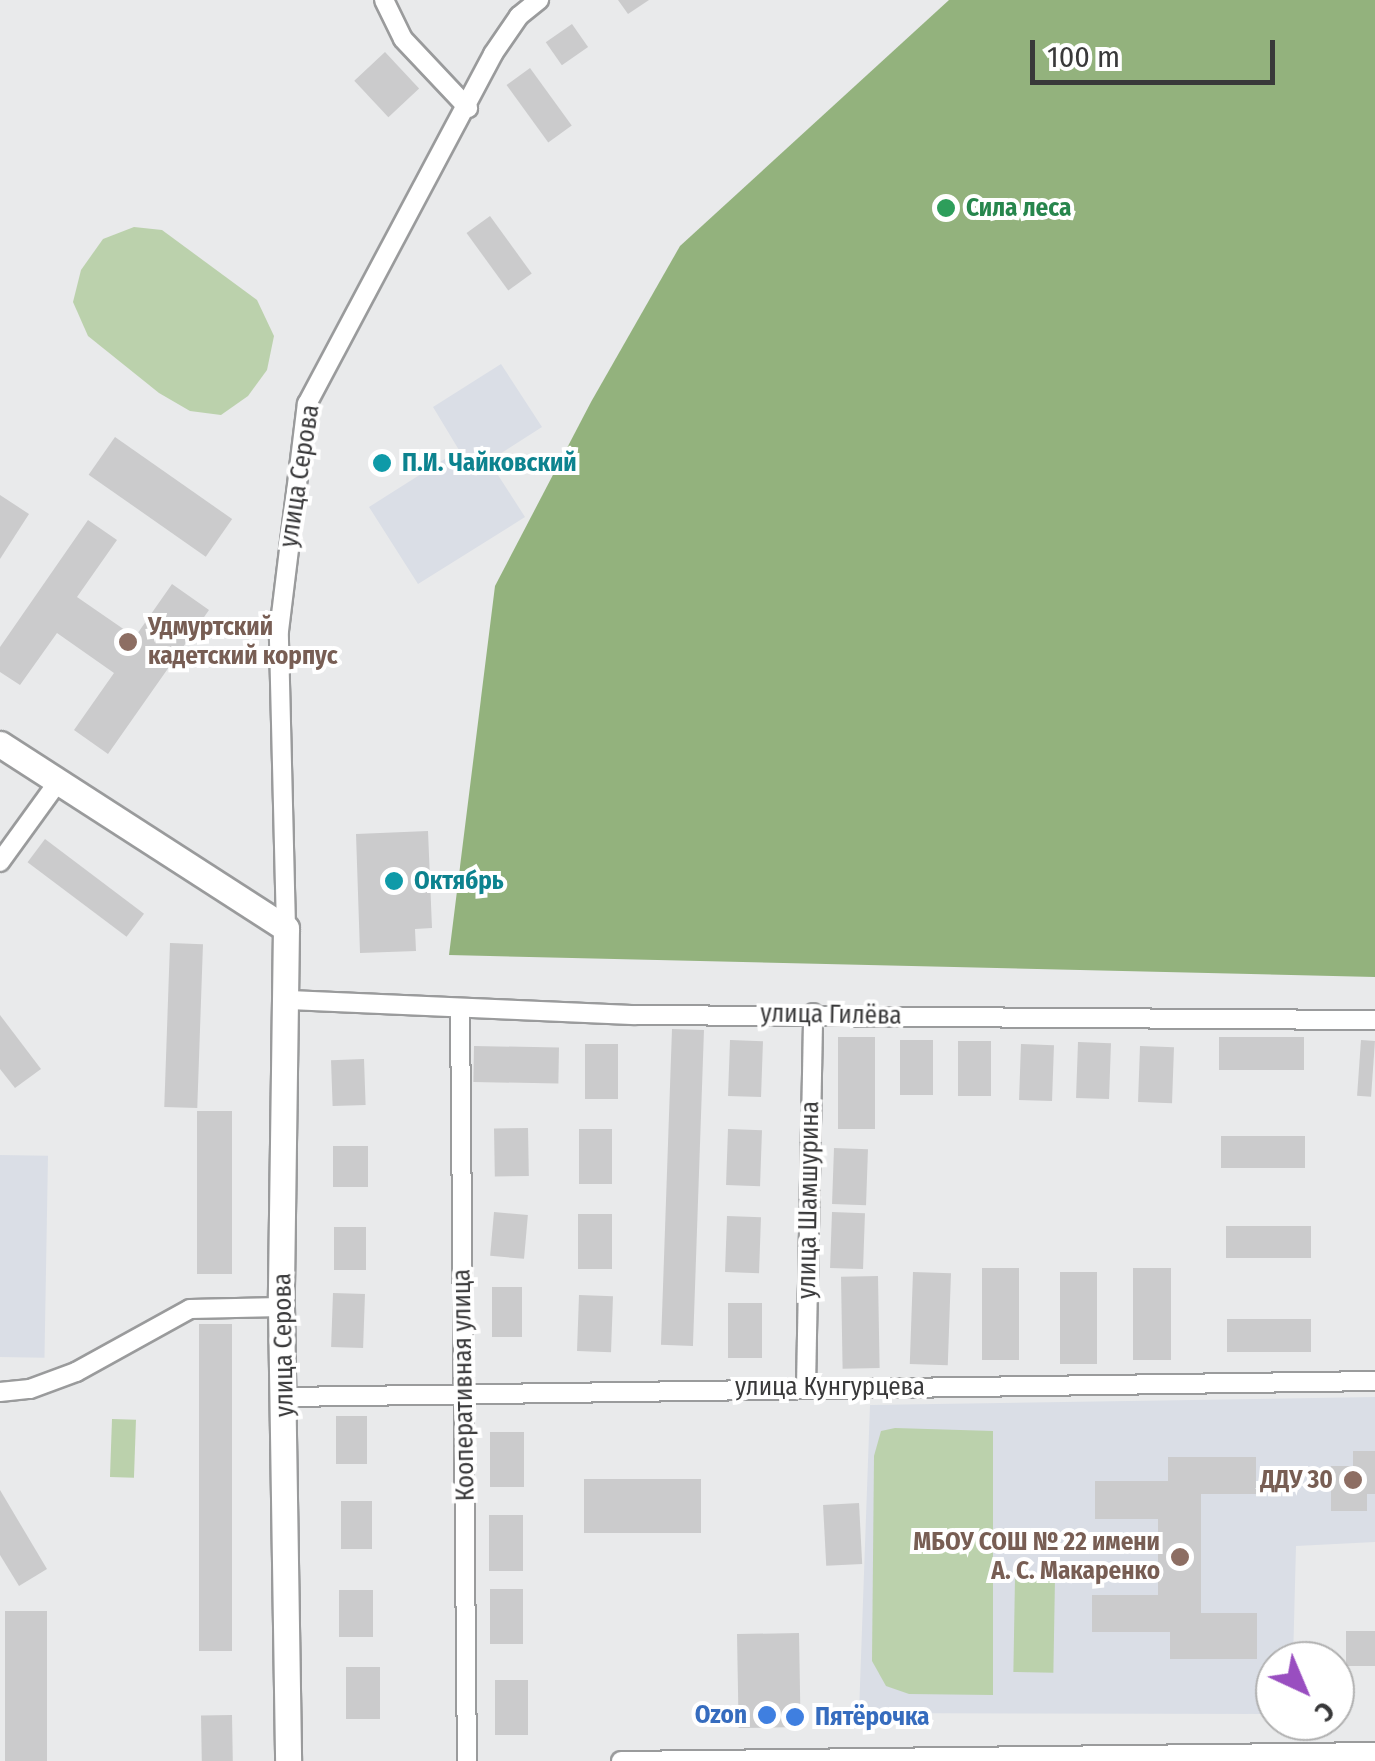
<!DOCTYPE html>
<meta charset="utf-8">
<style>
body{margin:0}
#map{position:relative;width:1375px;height:1761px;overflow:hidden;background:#e9eaeb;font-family:"Fira Sans Condensed",sans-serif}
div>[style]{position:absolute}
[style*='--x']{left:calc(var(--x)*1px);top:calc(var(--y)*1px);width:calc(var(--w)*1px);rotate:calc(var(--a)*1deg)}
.built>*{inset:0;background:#dadee6;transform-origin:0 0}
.green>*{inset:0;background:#bbd1ac;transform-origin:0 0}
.forest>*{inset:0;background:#93b27d}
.building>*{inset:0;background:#cbcbcc;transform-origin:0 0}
.roads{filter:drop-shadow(2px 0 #9a9b9c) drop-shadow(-2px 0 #9a9b9c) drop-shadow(0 2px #9a9b9c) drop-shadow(0 -2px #9a9b9c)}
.street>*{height:18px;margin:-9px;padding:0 9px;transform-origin:9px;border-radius:9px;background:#fff}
.secondary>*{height:25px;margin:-12.5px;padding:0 12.5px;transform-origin:12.5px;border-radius:12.5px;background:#fff}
.dots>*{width:28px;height:28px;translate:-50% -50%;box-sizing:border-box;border:5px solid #fff;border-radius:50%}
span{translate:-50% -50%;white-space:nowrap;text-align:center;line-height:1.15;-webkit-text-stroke:8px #fff;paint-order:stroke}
.leisure-label{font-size:25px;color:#27864d;font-weight:700}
.left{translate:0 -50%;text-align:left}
.culture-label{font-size:25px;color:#0d838f;font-weight:700}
.street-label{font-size:25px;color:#39393a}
.education-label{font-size:25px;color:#785e54;font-weight:700}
.right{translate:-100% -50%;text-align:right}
.shop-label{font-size:25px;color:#366cbe;font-weight:700}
.north{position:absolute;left:1255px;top:1641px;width:100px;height:100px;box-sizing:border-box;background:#fff;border:2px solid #b0b0b0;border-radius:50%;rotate:136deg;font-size:28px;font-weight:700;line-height:40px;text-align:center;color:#39393a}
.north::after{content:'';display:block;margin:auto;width:35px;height:45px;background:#994ec0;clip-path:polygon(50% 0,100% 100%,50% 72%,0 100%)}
.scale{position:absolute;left:1030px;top:40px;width:245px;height:45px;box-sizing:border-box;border:5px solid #39393a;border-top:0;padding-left:12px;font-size:30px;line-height:35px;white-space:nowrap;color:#39393a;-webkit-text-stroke:8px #fff;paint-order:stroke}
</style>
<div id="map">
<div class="built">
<div style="clip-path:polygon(501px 364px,542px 427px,489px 461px,525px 517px,418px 584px,369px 507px,459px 450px,433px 407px)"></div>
<div style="left:0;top:1155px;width:48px;height:202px;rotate:1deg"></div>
<div style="clip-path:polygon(1375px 1397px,1375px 1542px,1296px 1546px,1293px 1661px,1275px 1661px,1275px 1714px,859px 1713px,870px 1405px)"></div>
</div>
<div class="green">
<div style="clip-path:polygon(134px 227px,162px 230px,257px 300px,274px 336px,267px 370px,248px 396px,221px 415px,190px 411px,159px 393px,88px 336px,73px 302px,81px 270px,103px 239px)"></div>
<div style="left:112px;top:1419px;width:24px;height:58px;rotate:2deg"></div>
<div style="clip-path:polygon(895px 1428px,993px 1431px,993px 1695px,909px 1694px,886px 1686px,872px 1661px,874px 1456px,881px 1431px)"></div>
<div style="left:1015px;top:1578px;width:40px;height:94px;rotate:1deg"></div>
</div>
<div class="forest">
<div style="clip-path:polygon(949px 0,1375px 0,1375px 977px,449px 955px,495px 586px,591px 402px,680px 246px)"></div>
</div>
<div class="building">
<div style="clip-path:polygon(618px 0,649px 0,628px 14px)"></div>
<div style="left:572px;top:24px;width:28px;height:32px;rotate:55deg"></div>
<div style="left:385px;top:52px;width:50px;height:42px;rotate:47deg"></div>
<div style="left:530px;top:68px;width:71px;height:29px;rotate:54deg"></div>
<div style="left:490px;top:216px;width:71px;height:29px;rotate:54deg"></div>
<div style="left:115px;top:437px;width:143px;height:46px;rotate:35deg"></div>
<div style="clip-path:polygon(0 495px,29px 514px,0 559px)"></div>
<div style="clip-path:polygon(88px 520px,117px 540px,77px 597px,135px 637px,172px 584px,209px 610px,108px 754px,74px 730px,114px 673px,57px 633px,20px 685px,0 672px,0 647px)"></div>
<div style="clip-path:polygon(428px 831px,432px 928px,415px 929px,416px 951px,360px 953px,356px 834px)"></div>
<div style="left:45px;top:839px;width:124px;height:29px;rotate:37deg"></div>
<div style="left:170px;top:943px;width:33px;height:164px;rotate:2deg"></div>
<div style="clip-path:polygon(0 1015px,41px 1069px,15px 1088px,0 1069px)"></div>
<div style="left:672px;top:1029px;width:32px;height:316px;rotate:2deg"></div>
<div style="left:838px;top:1037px;width:37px;height:92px"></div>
<div style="left:1219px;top:1037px;width:85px;height:33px"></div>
<div style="left:730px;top:1040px;width:33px;height:56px;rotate:2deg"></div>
<div style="left:900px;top:1040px;width:33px;height:55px"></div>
<div style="left:1361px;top:1040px;width:14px;height:56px;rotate:4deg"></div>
<div style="left:958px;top:1041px;width:33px;height:55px"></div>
<div style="left:1078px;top:1042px;width:33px;height:56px;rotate:2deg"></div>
<div style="left:585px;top:1044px;width:33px;height:55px"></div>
<div style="left:1021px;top:1044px;width:33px;height:56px;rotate:2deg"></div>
<div style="left:474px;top:1046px;width:85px;height:36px;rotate:1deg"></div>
<div style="left:1140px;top:1046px;width:34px;height:56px;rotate:2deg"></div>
<div style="left:364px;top:1059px;width:46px;height:33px;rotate:88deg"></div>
<div style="left:197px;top:1111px;width:35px;height:163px"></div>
<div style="left:528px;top:1128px;width:48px;height:34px;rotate:89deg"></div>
<div style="left:579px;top:1129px;width:33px;height:55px"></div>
<div style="left:728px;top:1129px;width:34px;height:56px;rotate:2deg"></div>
<div style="left:1221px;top:1136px;width:84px;height:32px"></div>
<div style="left:333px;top:1146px;width:35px;height:41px"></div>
<div style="left:834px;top:1148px;width:34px;height:56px;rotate:2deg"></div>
<div style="left:494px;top:1212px;width:34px;height:44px;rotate:5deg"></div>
<div style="left:832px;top:1212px;width:33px;height:56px;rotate:2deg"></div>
<div style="left:578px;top:1214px;width:34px;height:55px"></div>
<div style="left:727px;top:1216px;width:34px;height:56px;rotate:2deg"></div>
<div style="left:1226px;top:1226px;width:85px;height:32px"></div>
<div style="left:334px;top:1227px;width:32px;height:43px"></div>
<div style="left:1019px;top:1268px;width:92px;height:37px;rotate:90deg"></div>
<div style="left:1133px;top:1268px;width:38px;height:92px"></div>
<div style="left:913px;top:1272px;width:38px;height:92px;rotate:2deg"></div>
<div style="left:1060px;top:1272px;width:37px;height:92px"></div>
<div style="left:878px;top:1276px;width:92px;height:37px;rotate:89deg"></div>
<div style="left:492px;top:1287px;width:30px;height:50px"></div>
<div style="left:333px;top:1293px;width:32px;height:54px;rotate:2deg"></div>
<div style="left:579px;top:1295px;width:34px;height:56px;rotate:2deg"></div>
<div style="left:728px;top:1303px;width:34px;height:55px"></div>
<div style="left:1227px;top:1319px;width:84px;height:33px"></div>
<div style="left:232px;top:1324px;width:327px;height:33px;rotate:90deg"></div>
<div style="left:336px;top:1416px;width:31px;height:48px"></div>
<div style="left:490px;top:1432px;width:34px;height:55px"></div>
<div style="clip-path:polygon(1353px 1451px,1375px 1451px,1375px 1494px,1367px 1494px,1367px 1511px,1331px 1511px,1331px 1466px,1353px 1466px)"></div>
<div style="clip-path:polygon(1168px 1457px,1256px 1457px,1256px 1494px,1201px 1494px,1201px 1613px,1257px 1613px,1257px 1659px,1170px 1659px,1170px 1632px,1092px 1632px,1092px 1595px,1158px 1595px,1158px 1519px,1095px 1519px,1095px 1481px,1168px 1481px)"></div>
<div style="left:584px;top:1479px;width:117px;height:54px"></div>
<div style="clip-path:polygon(0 1490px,47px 1569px,19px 1586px,0 1555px)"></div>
<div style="left:341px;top:1501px;width:31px;height:48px"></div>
<div style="left:859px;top:1503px;width:61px;height:36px;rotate:87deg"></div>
<div style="left:489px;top:1515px;width:34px;height:56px"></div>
<div style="left:490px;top:1589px;width:33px;height:55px"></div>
<div style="left:339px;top:1590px;width:34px;height:47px"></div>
<div style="left:5px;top:1611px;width:42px;height:150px"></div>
<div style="left:1346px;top:1631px;width:29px;height:35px"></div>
<div style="left:799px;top:1633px;width:94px;height:62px;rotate:89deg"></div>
<div style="left:346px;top:1667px;width:34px;height:52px"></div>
<div style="left:495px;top:1680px;width:33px;height:55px"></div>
<div style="left:232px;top:1715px;width:46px;height:31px;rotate:89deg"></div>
</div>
<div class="roads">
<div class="street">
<div style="--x:384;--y:0;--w:43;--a:64"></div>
<div style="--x:403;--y:39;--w:95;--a:46.7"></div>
<div style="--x:0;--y:862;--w:99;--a:-54.1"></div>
<div style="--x:286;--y:928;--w:297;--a:-91.4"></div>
<div style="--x:279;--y:631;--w:229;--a:-83"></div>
<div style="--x:307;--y:404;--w:396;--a:-62"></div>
<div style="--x:493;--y:54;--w:46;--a:-55.6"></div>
<div style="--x:519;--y:16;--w:26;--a:-39"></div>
<div style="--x:287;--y:1000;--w:347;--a:2.5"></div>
<div style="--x:634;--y:1015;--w:741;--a:0.39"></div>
<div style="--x:460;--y:1010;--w:751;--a:89.47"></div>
<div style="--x:806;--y:1387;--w:374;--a:-88.9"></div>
<div style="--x:0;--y:1392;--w:30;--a:-6"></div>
<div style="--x:30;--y:1389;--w:49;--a:-20.3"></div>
<div style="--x:76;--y:1372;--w:130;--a:-28.9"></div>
<div style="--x:190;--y:1309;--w:91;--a:-1.3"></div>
<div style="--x:285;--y:1397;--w:1090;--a:-0.84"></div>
<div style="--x:621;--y:1761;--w:754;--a:-0.68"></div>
</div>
<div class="secondary">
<div style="--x:0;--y:744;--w:340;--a:32.8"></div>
<div style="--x:286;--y:928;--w:379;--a:90.8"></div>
<div style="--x:281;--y:1307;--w:454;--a:89.1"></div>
</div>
</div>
<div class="dots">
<div style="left:946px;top:208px;background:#2e9e5b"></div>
<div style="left:382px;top:463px;background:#0f9aa8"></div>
<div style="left:128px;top:642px;background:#8d6e63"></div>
<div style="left:394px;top:881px;background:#0f9aa8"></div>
<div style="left:1353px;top:1480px;background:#8d6e63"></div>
<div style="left:1180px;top:1557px;background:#8d6e63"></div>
<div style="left:767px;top:1715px;background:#3f7fe0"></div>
<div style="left:795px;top:1717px;background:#3f7fe0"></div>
</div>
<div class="leisure-label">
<span class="left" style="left:966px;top:208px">Сила леса</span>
</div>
<div class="culture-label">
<span class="left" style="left:402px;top:463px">П.И. Чайковский</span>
<span class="left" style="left:414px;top:881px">Октябрь</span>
</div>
<div class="street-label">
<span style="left:300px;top:476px;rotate:-81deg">улица Серова</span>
<span style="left:831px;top:1015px;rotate:1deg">улица Гилёва</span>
<span style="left:809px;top:1200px;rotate:-89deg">улица Шамшурина</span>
<span style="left:284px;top:1345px;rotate:-91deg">улица Серова</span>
<span style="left:464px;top:1385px;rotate:-91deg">Кооперативная улица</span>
<span style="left:830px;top:1387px">улица Кунгурцева</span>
</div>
<div class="education-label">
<span class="left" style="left:148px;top:642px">Удмуртский<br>кадетский корпус</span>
<span class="right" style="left:1333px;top:1480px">ДДУ 30</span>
<span class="right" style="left:1160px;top:1557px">МБОУ СОШ № 22 имени<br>А. С. Макаренко</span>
</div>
<div class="shop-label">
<span class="right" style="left:747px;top:1715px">Ozon</span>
<span class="left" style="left:815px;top:1717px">Пятёрочка</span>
</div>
<div class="north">С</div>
<div class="scale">100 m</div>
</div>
